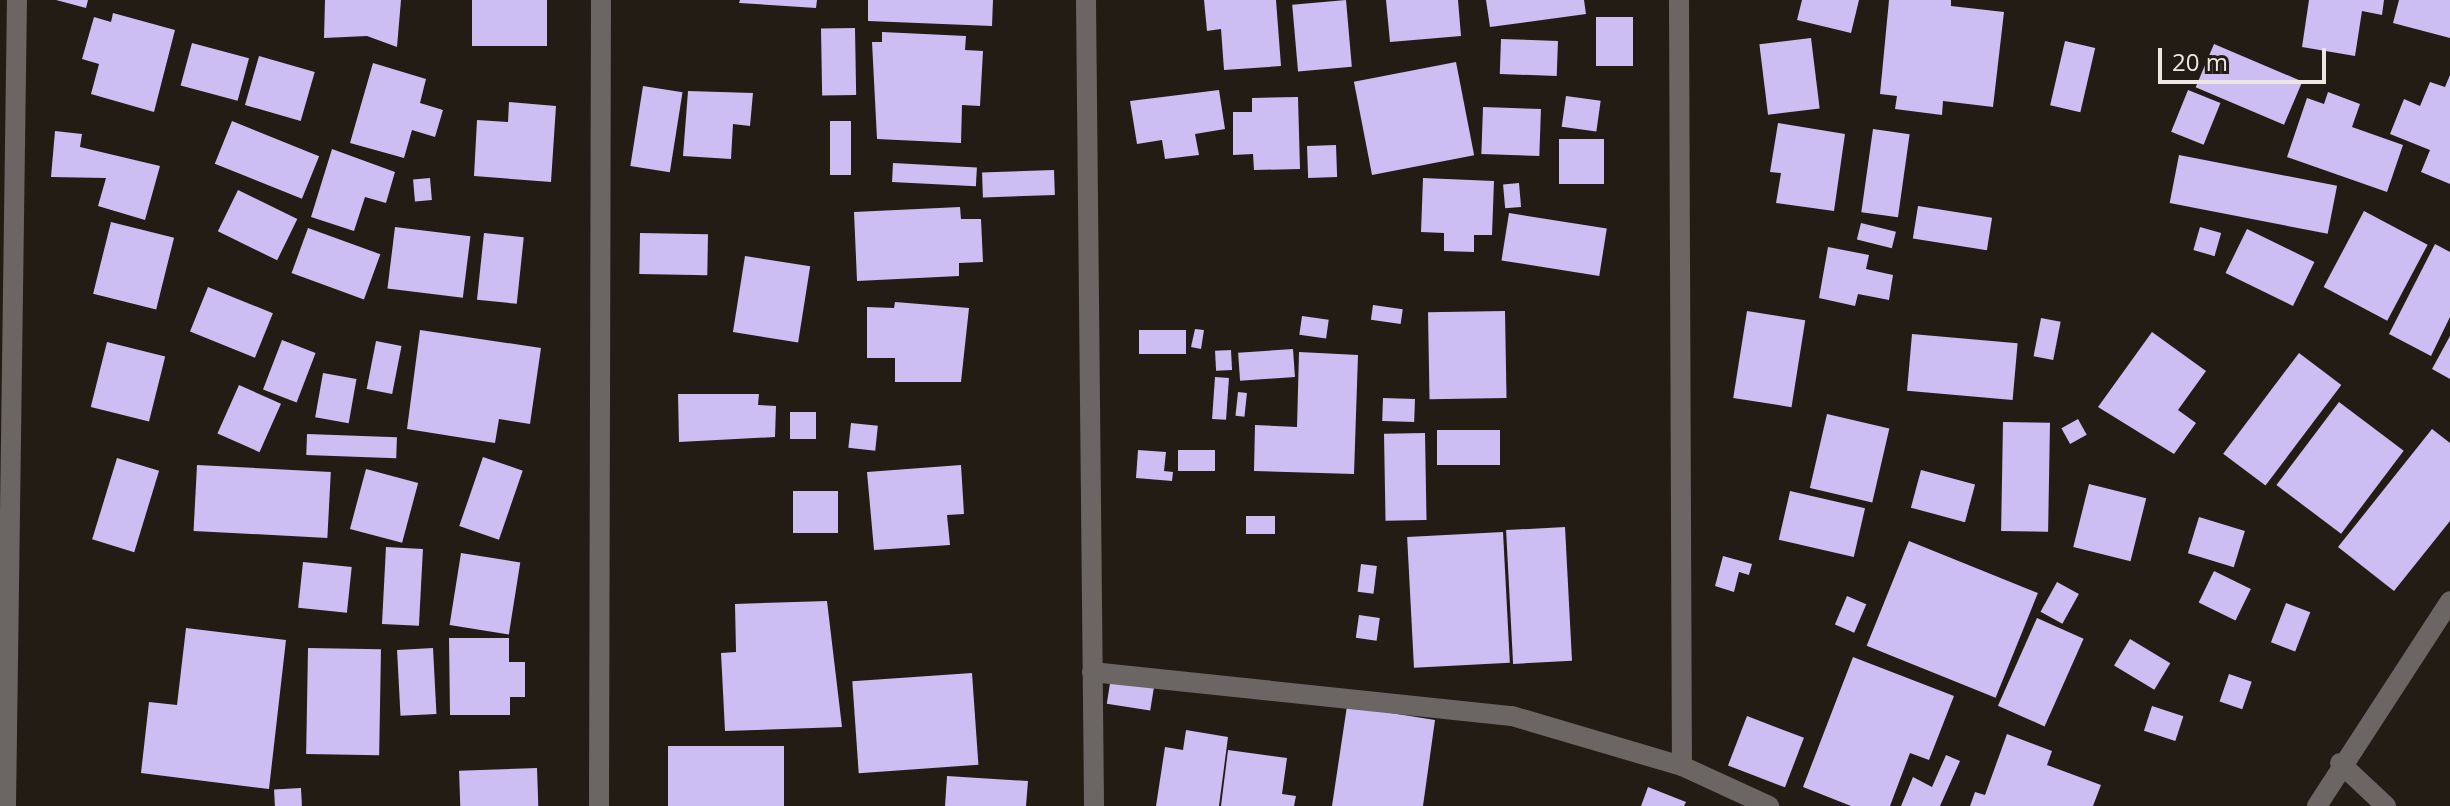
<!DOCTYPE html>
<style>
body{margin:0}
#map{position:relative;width:2450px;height:806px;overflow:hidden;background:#221c15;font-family:"Open Sans",sans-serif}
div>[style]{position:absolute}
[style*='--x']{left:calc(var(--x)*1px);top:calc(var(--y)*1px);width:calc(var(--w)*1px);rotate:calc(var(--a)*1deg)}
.building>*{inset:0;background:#ccbdf3;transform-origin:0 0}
.minor>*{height:20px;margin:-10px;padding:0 10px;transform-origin:10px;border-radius:10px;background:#6b6564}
.tertiary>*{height:20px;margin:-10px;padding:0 10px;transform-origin:10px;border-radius:10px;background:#6b6564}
span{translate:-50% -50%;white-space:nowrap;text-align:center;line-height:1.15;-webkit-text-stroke:8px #221c15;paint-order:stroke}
.scale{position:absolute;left:2158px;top:48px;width:168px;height:36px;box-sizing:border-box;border:4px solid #ece7e2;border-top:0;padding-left:10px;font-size:24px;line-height:28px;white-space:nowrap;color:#ece7e2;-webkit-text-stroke:6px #221c15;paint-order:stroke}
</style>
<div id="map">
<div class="building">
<div style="clip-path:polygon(56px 0,88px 0,86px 8px)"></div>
<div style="clip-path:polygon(325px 0,401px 0,397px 47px,367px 36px,324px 38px)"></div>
<div style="left:472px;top:0;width:75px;height:46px"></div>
<div style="clip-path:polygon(740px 0,817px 0,816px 8px,739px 3px)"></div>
<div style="clip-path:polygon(868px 0,993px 0,992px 26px,868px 21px)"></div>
<div style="clip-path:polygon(1204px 0,1276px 0,1281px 66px,1224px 70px,1221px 29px,1207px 31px)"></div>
<div style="left:1346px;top:0;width:67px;height:54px;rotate:85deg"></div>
<div style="clip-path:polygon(1386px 0,1458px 0,1461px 36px,1390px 42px)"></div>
<div style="clip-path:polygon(1486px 0,1584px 0,1586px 14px,1490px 27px)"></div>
<div style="clip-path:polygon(1802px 0,1859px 0,1851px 33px,1797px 20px)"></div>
<div style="clip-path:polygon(1889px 0,1951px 0,1951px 6px,2004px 12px,1993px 107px,1943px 101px,1942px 115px,1895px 109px,1897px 96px,1880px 94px)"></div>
<div style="clip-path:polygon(2309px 0,2384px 0,2382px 15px,2362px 11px,2355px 56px,2302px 47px)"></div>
<div style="clip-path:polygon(2399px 0,2450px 0,2450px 38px,2393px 23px)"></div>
<div style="clip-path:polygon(113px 13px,175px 30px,154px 112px,91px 94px,99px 64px,82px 59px,94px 17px,111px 22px)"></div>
<div style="left:1596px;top:17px;width:37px;height:49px"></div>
<div style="left:855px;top:28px;width:67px;height:34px;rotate:89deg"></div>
<div style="clip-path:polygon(882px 32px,966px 36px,965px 50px,983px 51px,980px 106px,962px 105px,961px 143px,877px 139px,872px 42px,882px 42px)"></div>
<div style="left:1811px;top:38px;width:71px;height:52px;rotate:83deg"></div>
<div style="left:1501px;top:39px;width:57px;height:35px;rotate:2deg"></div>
<div style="left:2065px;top:41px;width:31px;height:66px;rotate:13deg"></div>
<div style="left:192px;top:43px;width:59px;height:44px;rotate:15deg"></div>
<div style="left:2214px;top:44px;width:96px;height:47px;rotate:23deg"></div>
<div style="left:259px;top:56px;width:58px;height:51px;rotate:16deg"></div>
<div style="left:1456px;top:62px;width:95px;height:104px;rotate:79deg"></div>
<div style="clip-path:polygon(373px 63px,426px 79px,420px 103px,443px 110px,435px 137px,412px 130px,404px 158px,350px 143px)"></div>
<div style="clip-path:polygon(2450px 75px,2450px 184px,2421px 172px,2430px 150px,2390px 134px,2404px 99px,2420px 106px,2430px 82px,2445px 87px)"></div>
<div style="left:643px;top:86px;width:40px;height:81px;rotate:9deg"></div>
<div style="clip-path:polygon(1219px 90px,1225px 129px,1195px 134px,1199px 155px,1165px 159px,1162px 140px,1137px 144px,1130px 101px)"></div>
<div style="left:2188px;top:90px;width:35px;height:45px;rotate:22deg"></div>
<div style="clip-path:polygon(688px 91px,753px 93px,750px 126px,733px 124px,731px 159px,683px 156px)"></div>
<div style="clip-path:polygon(2328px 92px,2360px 104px,2352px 127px,2403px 145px,2387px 192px,2287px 157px,2307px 98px,2324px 104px)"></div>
<div style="left:1566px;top:96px;width:35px;height:31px;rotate:8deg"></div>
<div style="clip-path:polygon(1298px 97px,1300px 169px,1254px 170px,1253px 154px,1233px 155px,1233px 112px,1252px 112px,1252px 98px)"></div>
<div style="clip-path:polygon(509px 102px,556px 106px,551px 182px,474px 176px,477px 120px,508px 122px)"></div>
<div style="left:1483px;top:107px;width:58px;height:47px;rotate:2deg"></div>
<div style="left:232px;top:121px;width:94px;height:46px;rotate:22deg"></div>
<div style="left:830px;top:121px;width:21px;height:54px"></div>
<div style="clip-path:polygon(1778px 123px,1845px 134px,1834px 211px,1776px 203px,1781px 173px,1770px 172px)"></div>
<div style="left:1873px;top:129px;width:37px;height:84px;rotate:8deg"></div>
<div style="clip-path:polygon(55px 131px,82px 134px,80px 147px,160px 166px,145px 220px,98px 206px,106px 178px,51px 177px)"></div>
<div style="left:1559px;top:139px;width:45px;height:45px"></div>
<div style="left:1336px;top:145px;width:32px;height:29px;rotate:88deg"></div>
<div style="clip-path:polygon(332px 149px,395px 172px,386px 203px,365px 197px,354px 231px,311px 217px)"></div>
<div style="left:2179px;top:155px;width:161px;height:49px;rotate:11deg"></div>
<div style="left:893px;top:163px;width:84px;height:19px;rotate:3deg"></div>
<div style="left:1054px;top:170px;width:25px;height:72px;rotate:88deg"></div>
<div style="left:430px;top:178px;width:22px;height:17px;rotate:85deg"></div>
<div style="clip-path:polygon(1423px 178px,1494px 181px,1492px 235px,1474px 235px,1474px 252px,1444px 251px,1444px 233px,1421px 232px)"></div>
<div style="left:1519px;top:183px;width:24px;height:16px;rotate:85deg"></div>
<div style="left:238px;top:190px;width:66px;height:46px;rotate:26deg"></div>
<div style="left:1918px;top:206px;width:75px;height:33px;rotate:9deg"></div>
<div style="clip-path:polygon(960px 207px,961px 219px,981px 219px,983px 262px,959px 263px,959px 276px,857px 281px,854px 212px)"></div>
<div style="left:2364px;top:211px;width:72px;height:86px;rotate:28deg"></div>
<div style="left:1509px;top:213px;width:99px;height:48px;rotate:9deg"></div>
<div style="left:111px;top:222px;width:65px;height:74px;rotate:14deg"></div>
<div style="left:1861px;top:223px;width:36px;height:17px;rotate:14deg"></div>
<div style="left:395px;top:227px;width:76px;height:62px;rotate:7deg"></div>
<div style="left:2200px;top:227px;width:22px;height:24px;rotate:16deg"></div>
<div style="left:308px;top:228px;width:77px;height:48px;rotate:20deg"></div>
<div style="left:2247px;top:229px;width:75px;height:49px;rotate:26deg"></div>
<div style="left:484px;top:233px;width:40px;height:67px;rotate:6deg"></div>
<div style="left:640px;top:233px;width:68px;height:41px;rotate:1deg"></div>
<div style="clip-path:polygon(2435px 244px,2450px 252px,2450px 317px,2431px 356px,2389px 334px)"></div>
<div style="clip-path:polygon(1828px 247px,1869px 255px,1866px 269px,1893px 275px,1889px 300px,1858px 294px,1855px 306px,1819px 298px)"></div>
<div style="left:745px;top:256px;width:66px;height:77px;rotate:9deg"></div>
<div style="left:208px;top:287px;width:70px;height:48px;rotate:22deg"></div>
<div style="clip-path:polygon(895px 302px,969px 308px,961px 382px,895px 382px,895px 358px,867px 358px,867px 307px,894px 308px)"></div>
<div style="left:1373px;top:305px;width:30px;height:15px;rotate:8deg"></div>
<div style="left:1505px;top:311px;width:87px;height:77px;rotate:89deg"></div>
<div style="left:1747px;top:311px;width:59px;height:88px;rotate:9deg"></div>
<div style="left:1302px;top:316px;width:27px;height:19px;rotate:8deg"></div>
<div style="left:2041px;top:318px;width:20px;height:39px;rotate:11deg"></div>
<div style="clip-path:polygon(1195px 329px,1204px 330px,1201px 349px,1191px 347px)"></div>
<div style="clip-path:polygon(420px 330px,541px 348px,530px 424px,499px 419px,495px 443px,407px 429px)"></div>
<div style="left:1139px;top:330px;width:47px;height:24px"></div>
<div style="clip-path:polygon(2152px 332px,2206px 371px,2178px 410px,2196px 423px,2174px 454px,2098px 407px)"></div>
<div style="left:1912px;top:334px;width:106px;height:57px;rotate:5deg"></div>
<div style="clip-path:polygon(2450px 336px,2450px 379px,2432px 369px)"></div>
<div style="left:282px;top:340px;width:36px;height:53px;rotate:21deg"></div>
<div style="left:376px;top:341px;width:26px;height:49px;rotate:11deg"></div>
<div style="left:107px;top:342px;width:60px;height:67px;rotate:14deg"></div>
<div style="left:1293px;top:349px;width:28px;height:55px;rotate:86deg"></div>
<div style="left:1231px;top:350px;width:20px;height:16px;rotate:87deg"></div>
<div style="clip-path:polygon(1299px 352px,1358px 355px,1354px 474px,1254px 471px,1255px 425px,1297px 427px)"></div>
<div style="left:2299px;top:353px;width:53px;height:126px;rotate:37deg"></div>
<div style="left:323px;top:373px;width:34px;height:45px;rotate:10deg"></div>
<div style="left:1215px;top:377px;width:14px;height:42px;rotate:4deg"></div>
<div style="left:239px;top:385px;width:46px;height:53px;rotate:24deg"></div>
<div style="left:1238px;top:392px;width:9px;height:24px;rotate:6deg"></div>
<div style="clip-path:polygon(678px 394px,759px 394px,758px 405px,776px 406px,775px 437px,679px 442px)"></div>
<div style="left:1383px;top:398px;width:32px;height:23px;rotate:2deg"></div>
<div style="left:2339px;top:402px;width:81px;height:104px;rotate:37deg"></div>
<div style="left:790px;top:412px;width:26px;height:27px"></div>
<div style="left:1827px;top:414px;width:64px;height:76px;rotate:13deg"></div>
<div style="left:2078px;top:419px;width:18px;height:19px;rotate:61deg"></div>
<div style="left:2003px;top:422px;width:47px;height:109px;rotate:1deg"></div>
<div style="left:851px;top:423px;width:27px;height:25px;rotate:6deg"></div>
<div style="clip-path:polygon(2432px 429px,2450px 443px,2450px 521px,2394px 591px,2338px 547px)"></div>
<div style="left:1500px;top:430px;width:35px;height:63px;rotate:90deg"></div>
<div style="left:1425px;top:433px;width:87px;height:41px;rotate:89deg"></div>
<div style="left:307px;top:434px;width:90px;height:21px;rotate:2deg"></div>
<div style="clip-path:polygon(1138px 450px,1166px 452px,1164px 471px,1173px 472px,1172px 481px,1136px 478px)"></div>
<div style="left:1178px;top:450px;width:37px;height:21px"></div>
<div style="left:483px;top:457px;width:42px;height:73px;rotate:19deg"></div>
<div style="left:117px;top:458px;width:44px;height:85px;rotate:17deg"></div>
<div style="left:197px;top:465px;width:134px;height:66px;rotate:3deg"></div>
<div style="clip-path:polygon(961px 465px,964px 514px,947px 515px,950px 545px,874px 550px,867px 472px)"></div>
<div style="left:366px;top:469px;width:54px;height:62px;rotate:15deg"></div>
<div style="left:1921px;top:470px;width:56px;height:39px;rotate:15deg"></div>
<div style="left:2089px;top:484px;width:59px;height:65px;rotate:14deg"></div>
<div style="left:838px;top:491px;width:42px;height:45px;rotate:90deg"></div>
<div style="left:1790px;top:491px;width:77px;height:50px;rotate:13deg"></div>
<div style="left:1275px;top:516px;width:18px;height:29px;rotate:90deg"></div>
<div style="left:2199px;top:517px;width:48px;height:38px;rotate:17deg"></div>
<div style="left:1565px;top:527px;width:134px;height:59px;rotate:87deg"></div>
<div style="left:1503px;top:532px;width:131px;height:96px;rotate:87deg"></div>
<div style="left:1909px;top:541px;width:139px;height:113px;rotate:22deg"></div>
<div style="left:386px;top:547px;width:37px;height:77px;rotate:3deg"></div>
<div style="left:461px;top:553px;width:60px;height:73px;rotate:9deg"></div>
<div style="clip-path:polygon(1723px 556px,1752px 564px,1749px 575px,1739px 572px,1734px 592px,1715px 586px)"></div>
<div style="left:303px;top:562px;width:49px;height:46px;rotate:6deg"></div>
<div style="left:1361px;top:564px;width:16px;height:28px;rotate:7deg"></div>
<div style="left:2214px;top:571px;width:41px;height:35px;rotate:26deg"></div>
<div style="left:2057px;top:582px;width:25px;height:34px;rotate:29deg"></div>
<div style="left:1847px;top:596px;width:21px;height:31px;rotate:23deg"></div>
<div style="clip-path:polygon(827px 601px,842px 727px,725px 731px,721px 653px,736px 652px,735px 604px)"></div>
<div style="left:2286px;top:603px;width:26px;height:42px;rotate:21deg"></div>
<div style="left:1359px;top:615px;width:21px;height:23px;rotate:8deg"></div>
<div style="left:2037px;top:618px;width:51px;height:96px;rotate:24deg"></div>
<div style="clip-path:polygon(186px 628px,286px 640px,269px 789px,141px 773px,149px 702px,177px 705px)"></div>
<div style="clip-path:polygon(449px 638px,509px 638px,509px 662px,525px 662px,525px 697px,510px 697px,510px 715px,450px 715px)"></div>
<div style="left:2130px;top:639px;width:47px;height:31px;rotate:31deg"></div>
<div style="left:308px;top:648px;width:73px;height:106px;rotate:1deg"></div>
<div style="left:433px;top:648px;width:66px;height:36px;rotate:87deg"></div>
<div style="clip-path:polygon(1853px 657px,1954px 696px,1929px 760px,1910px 753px,1890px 806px,1851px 806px,1803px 787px)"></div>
<div style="left:972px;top:673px;width:92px;height:120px;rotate:86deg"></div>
<div style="left:2229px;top:674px;width:24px;height:29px;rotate:19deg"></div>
<div style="left:1111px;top:677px;width:44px;height:27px;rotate:9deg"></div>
<div style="clip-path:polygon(1347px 706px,1435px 720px,1423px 806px,1332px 806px)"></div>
<div style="left:2152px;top:706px;width:33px;height:26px;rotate:18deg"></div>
<div style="left:1747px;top:716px;width:61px;height:53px;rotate:21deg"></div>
<div style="clip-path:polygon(1186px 730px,1228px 737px,1219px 806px,1156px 806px,1165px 747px,1183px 750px)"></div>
<div style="clip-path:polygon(2007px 734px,2052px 751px,2047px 765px,2101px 785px,2093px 806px,1970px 806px,1975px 792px,1985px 795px)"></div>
<div style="left:668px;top:746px;width:116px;height:60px"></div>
<div style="clip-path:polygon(1228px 750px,1287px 758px,1282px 794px,1296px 796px,1294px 806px,1221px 806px)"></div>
<div style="clip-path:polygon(1946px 755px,1960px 761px,1940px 806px,1901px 806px,1913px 777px,1932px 787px)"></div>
<div style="left:537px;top:768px;width:38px;height:78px;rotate:88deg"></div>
<div style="clip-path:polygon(947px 776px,1028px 781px,1026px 806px,945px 806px)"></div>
<div style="clip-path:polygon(1648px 787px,1686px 802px,1684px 806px,1641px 806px)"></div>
<div style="left:301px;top:788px;width:18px;height:27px;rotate:87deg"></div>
</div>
<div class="minor">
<div style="--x:1086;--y:0;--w:806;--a:89.43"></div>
<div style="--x:1679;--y:0;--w:766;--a:89.78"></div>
<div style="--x:1092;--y:672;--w:422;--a:6"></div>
<div style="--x:1512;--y:716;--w:177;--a:16.4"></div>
<div style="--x:1682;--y:766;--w:96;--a:24.7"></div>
<div style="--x:2340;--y:763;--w:63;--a:43.1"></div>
<div style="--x:6;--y:806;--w:806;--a:-89.22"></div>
<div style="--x:599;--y:806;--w:806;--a:-89.86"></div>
</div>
<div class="tertiary">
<div style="--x:2317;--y:806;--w:244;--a:-57"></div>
</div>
<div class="scale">20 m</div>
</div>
